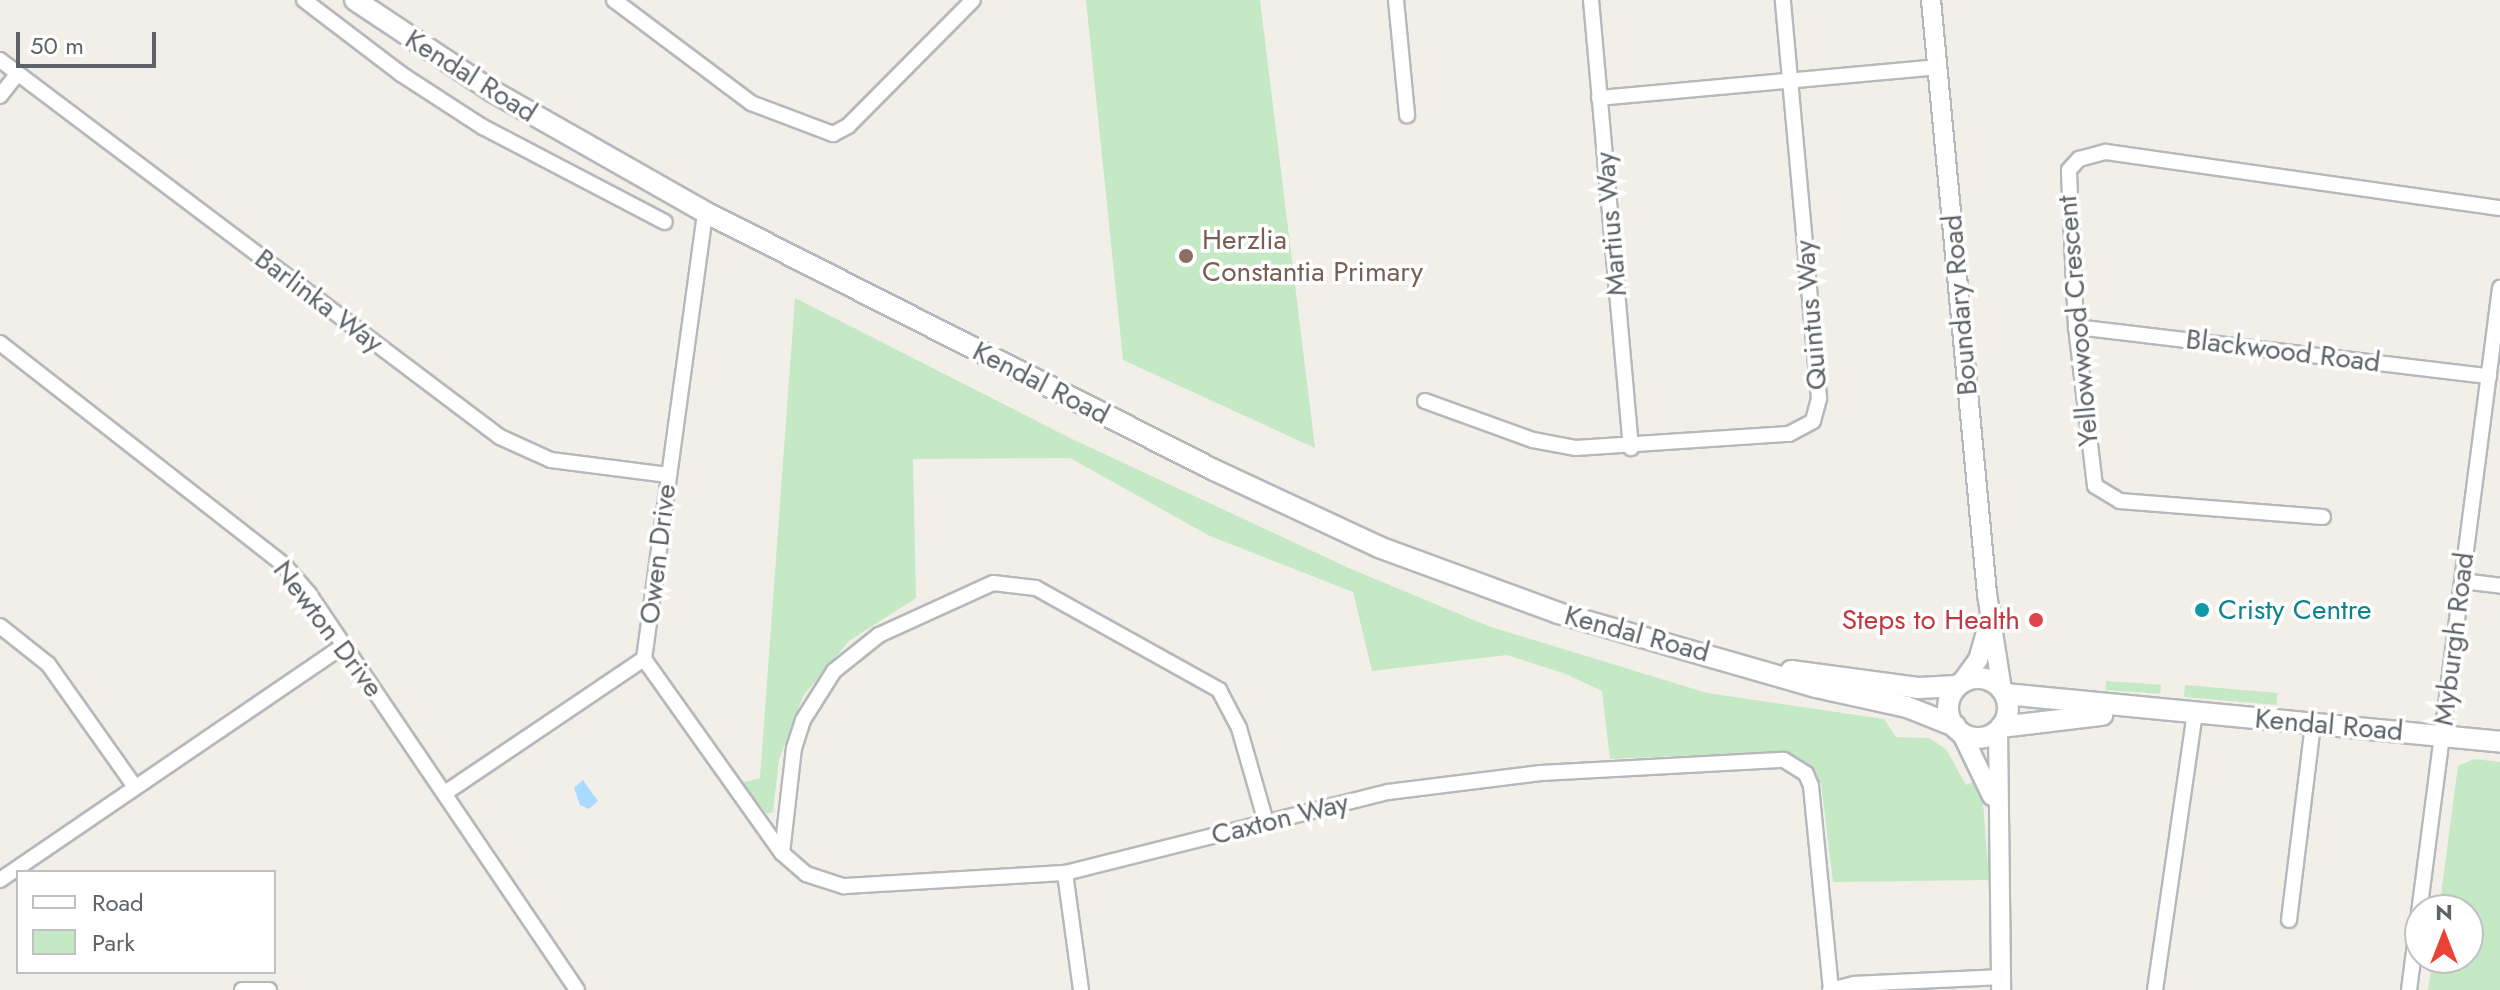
<!DOCTYPE html>
<style>
body{margin:0}
#map{position:relative;width:2500px;height:990px;overflow:hidden;background:#f1efe8;font-family:Jost,sans-serif}
div>[style]{position:absolute}
[style*='--x']{left:calc(var(--x)*1px);top:calc(var(--y)*1px);width:calc(var(--w)*1px);rotate:calc(var(--a)*1deg)}
.green>*{inset:0;background:#c5e8c5;transform-origin:0 0}
.water>*{inset:0;background:#aadaff}
.roads{filter:drop-shadow(2px 0 #b5b8bc) drop-shadow(-2px 0 #b5b8bc) drop-shadow(0 2px #b5b8bc) drop-shadow(0 -2px #b5b8bc)}
.minor>*{height:14px;margin:-7px;padding:0 7px;transform-origin:7px;border-radius:7px;background:#fff}
.tertiary>*{height:18px;margin:-9px;padding:0 9px;transform-origin:9px;border-radius:9px;background:#fff}
.secondary>*{height:20px;margin:-10px;padding:0 10px;transform-origin:10px;border-radius:10px;background:#fff}
.secondary>.ring{margin:-10px;padding:0;box-sizing:content-box;background:none;border:20px solid #fff;border-radius:50%}
.dots>*{width:22px;height:22px;translate:-50% -50%;box-sizing:border-box;border:4px solid #fff;border-radius:50%}
span{translate:-50% -50%;white-space:nowrap;text-align:center;line-height:1.15;-webkit-text-stroke:7px #fff;paint-order:stroke}
.street-label{font-size:28px;color:#5f6368}
.education-label{font-size:28px;color:#785e54}
.left{translate:0 -50%;text-align:left}
.culture-label{font-size:28px;color:#0d838f}
.health-label{font-size:28px;color:#be3a42}
.right{translate:-100% -50%;text-align:right}
.legend{position:absolute;left:16px;top:870px;width:260px;height:104px;box-sizing:border-box;background:#fff;border:2px solid #bfc1c3;margin:0;padding:10px 14px;list-style:none;font-size:24px;color:#5f6368}
.legend li{display:flex;align-items:center;gap:16px;height:40px}
.legend b{width:40px;border:2px solid #bfc1c3}
.north{position:absolute;left:2404px;top:894px;width:80px;height:80px;box-sizing:border-box;background:#fff;border:2px solid #bfc1c3;border-radius:50%;rotate:0deg;font-size:22px;font-weight:700;line-height:32px;text-align:center;color:#5f6368}
.north::after{content:'';display:block;margin:auto;width:28px;height:36px;background:#ea4335;clip-path:polygon(50% 0,100% 100%,50% 72%,0 100%)}
.scale{position:absolute;left:16px;top:32px;width:140px;height:36px;box-sizing:border-box;border:4px solid #5f6368;border-top:0;padding-left:10px;font-size:24px;line-height:28px;white-space:nowrap;color:#5f6368;-webkit-text-stroke:6px #fff;paint-order:stroke}
</style>
<div id="map">
<div class="green">
<div style="clip-path:polygon(1086px 0,1260px 0,1315px 448px,1123px 360px)"></div>
<div style="clip-path:polygon(795px 298px,1070px 438px,1351px 569px,1488px 626px,1707px 693px,1884px 719px,1896px 737px,1929px 738px,1946px 749px,1966px 785px,1978px 780px,1982px 789px,1989px 880px,1833px 882px,1821px 783px,1802px 761px,1783px 751px,1610px 759px,1602px 691px,1566px 674px,1507px 655px,1372px 671px,1353px 592px,1210px 536px,1070px 458px,913px 459px,916px 598px,849px 641px,803px 696px,779px 760px,773px 812px,767px 814px,741px 783px,760px 778px)"></div>
<div style="left:2106px;top:681px;width:55px;height:9px;rotate:4deg"></div>
<div style="left:2185px;top:685px;width:93px;height:12px;rotate:5deg"></div>
<div style="clip-path:polygon(2474px 759px,2500px 762px,2500px 990px,2428px 990px,2433px 958px,2468px 958px,2468px 910px,2439px 910px,2458px 766px)"></div>
</div>
<div class="water">
<div style="clip-path:polygon(583px 780px,598px 801px,589px 809px,580px 805px,574px 788px)"></div>
</div>
<div class="roads">
<div class="minor">
<div style="--x:304;--y:0;--w:122;--a:37.3"></div>
<div style="--x:401;--y:74;--w:98;--a:32.9"></div>
<div style="--x:483;--y:127;--w:205;--a:27.6"></div>
<div style="--x:614;--y:0;--w:171;--a:36.9"></div>
<div style="--x:751;--y:103;--w:88;--a:20.7"></div>
<div style="--x:833;--y:134;--w:17;--a:-28"></div>
<div style="--x:848;--y:126;--w:177;--a:-45.2"></div>
<div style="--x:1396;--y:0;--w:116;--a:84.5"></div>
<div style="--x:1591;--y:0;--w:450;--a:84.9"></div>
<div style="--x:0;--y:60;--w:626;--a:37.02"></div>
<div style="--x:500;--y:437;--w:56;--a:24.3"></div>
<div style="--x:551;--y:460;--w:118;--a:7.3"></div>
<div style="--x:0;--y:96;--w:28;--a:-52"></div>
<div style="--x:1599;--y:98;--w:340;--a:-5.2"></div>
<div style="--x:2076;--y:327;--w:416;--a:6.8"></div>
<div style="--x:0;--y:343;--w:360;--a:38"></div>
<div style="--x:284;--y:565;--w:38;--a:49"></div>
<div style="--x:309;--y:594;--w:478;--a:55.9"></div>
<div style="--x:1425;--y:401;--w:115;--a:19.9"></div>
<div style="--x:1533;--y:440;--w:44;--a:10.5"></div>
<div style="--x:1576;--y:448;--w:213;--a:-3.8"></div>
<div style="--x:1789;--y:434;--w:27;--a:-28"></div>
<div style="--x:1813;--y:421;--w:24;--a:-75"></div>
<div style="--x:1819;--y:398;--w:400;--a:-95.2"></div>
<div style="--x:2323;--y:517;--w:204;--a:-175.5"></div>
<div style="--x:2120;--y:501;--w:29;--a:-149"></div>
<div style="--x:2095;--y:486;--w:160;--a:-96.8"></div>
<div style="--x:2076;--y:327;--w:157;--a:-92.6"></div>
<div style="--x:2069;--y:170;--w:15;--a:-48"></div>
<div style="--x:2079;--y:159;--w:28;--a:-15"></div>
<div style="--x:2106;--y:152;--w:398;--a:8.1"></div>
<div style="--x:2462;--y:581;--w:38;--a:7"></div>
<div style="--x:0;--y:626;--w:61;--a:38.4"></div>
<div style="--x:48;--y:664;--w:151;--a:54.7"></div>
<div style="--x:644;--y:659;--w:238;--a:54.6"></div>
<div style="--x:782;--y:853;--w:32;--a:41"></div>
<div style="--x:806;--y:874;--w:40;--a:18"></div>
<div style="--x:844;--y:886;--w:221;--a:-3.4"></div>
<div style="--x:1065;--y:873;--w:333;--a:-14.1"></div>
<div style="--x:1388;--y:792;--w:154;--a:-7.1"></div>
<div style="--x:1541;--y:773;--w:243;--a:-3.1"></div>
<div style="--x:1784;--y:760;--w:26;--a:32"></div>
<div style="--x:1806;--y:774;--w:13;--a:67"></div>
<div style="--x:1811;--y:786;--w:205;--a:84.4"></div>
<div style="--x:445;--y:793;--w:240;--a:-34"></div>
<div style="--x:644;--y:659;--w:451;--a:-82.2"></div>
<div style="--x:782;--y:853;--w:106;--a:-83.5"></div>
<div style="--x:794;--y:748;--w:29;--a:-72"></div>
<div style="--x:803;--y:720;--w:58;--a:-57.7"></div>
<div style="--x:834;--y:671;--w:58;--a:-38.7"></div>
<div style="--x:879;--y:635;--w:125;--a:-24.5"></div>
<div style="--x:993;--y:583;--w:43;--a:6.6"></div>
<div style="--x:1036;--y:588;--w:210;--a:29.1"></div>
<div style="--x:1219;--y:690;--w:43;--a:62.2"></div>
<div style="--x:1239;--y:728;--w:98;--a:74"></div>
<div style="--x:1065;--y:873;--w:118;--a:82.2"></div>
<div style="--x:0;--y:880;--w:415;--a:-34.3"></div>
<div style="--x:2289;--y:920;--w:197;--a:-83"></div>
<div style="--x:242;--y:990;--w:27;--a:0"></div>
<div style="--x:1830;--y:990;--w:25;--a:-14"></div>
<div style="--x:1854;--y:984;--w:147;--a:-2.7"></div>
<div style="--x:2155;--y:990;--w:279;--a:-81.8"></div>
<div style="--x:2409;--y:990;--w:708;--a:-82.61"></div>
</div>
<div class="tertiary">
<div style="--x:1931;--y:0;--w:597;--a:84.61"></div>
<div style="--x:1987;--y:594;--w:97;--a:81.1"></div>
<div style="--x:1961;--y:683;--w:29;--a:-54"></div>
<div style="--x:1978;--y:660;--w:32;--a:-74"></div>
<div style="--x:1998;--y:730;--w:260;--a:89.3"></div>
<div style="--x:1961;--y:732;--w:71;--a:64.2"></div>
</div>
<div class="secondary">
<div style="--x:355;--y:0;--w:164;--a:33.6"></div>
<div style="--x:492;--y:91;--w:245;--a:29.6"></div>
<div style="--x:705;--y:212;--w:571;--a:26.88"></div>
<div style="--x:1214;--y:470;--w:182;--a:25"></div>
<div style="--x:1379;--y:547;--w:191;--a:20.2"></div>
<div style="--x:1558;--y:613;--w:268;--a:16"></div>
<div style="--x:1816;--y:687;--w:93;--a:12.4"></div>
<div style="--x:1907;--y:707;--w:52;--a:21.6"></div>
<div style="--x:1791;--y:671;--w:128;--a:7.6"></div>
<div style="--x:1918;--y:688;--w:39;--a:-3"></div>
<div class="ring" style="left:1948px;top:678px;width:40px;height:40px"></div>
<div style="--x:2005;--y:694;--w:497;--a:5.5"></div>
<div style="--x:2001;--y:727;--w:102;--a:-6.8"></div>
</div>
</div>
<div class="dots">
<div style="left:1186px;top:256px;background:#8d6e63"></div>
<div style="left:2202px;top:610px;background:#0f9aa8"></div>
<div style="left:2036px;top:620px;background:#e0444e"></div>
</div>
<div class="street-label">
<span style="left:471px;top:76px;rotate:32deg">Kendal Road</span>
<span style="left:1611px;top:224px;rotate:-95deg">Martius Way</span>
<span style="left:319px;top:301px;rotate:37deg">Barlinka Way</span>
<span style="left:1960px;top:305px;rotate:-95deg">Boundary Road</span>
<span style="left:1811px;top:315px;rotate:-95deg">Quintus Way</span>
<span style="left:2078px;top:321px;rotate:-95deg">Yellowwood Crescent</span>
<span style="left:2283px;top:351px;rotate:7deg">Blackwood Road</span>
<span style="left:1041px;top:383px;rotate:27deg">Kendal Road</span>
<span style="left:658px;top:554px;rotate:-83deg">Owen Drive</span>
<span style="left:328px;top:629px;rotate:53deg">Newton Drive</span>
<span style="left:1637px;top:634px;rotate:15deg">Kendal Road</span>
<span style="left:2454px;top:639px;rotate:-83deg">Myburgh Road</span>
<span style="left:2329px;top:725px;rotate:5deg">Kendal Road</span>
<span style="left:1280px;top:819px;rotate:-14deg">Caxton Way</span>
</div>
<div class="education-label">
<span class="left" style="left:1202px;top:256px">Herzlia<br>Constantia Primary</span>
</div>
<div class="culture-label">
<span class="left" style="left:2218px;top:610px">Cristy Centre</span>
</div>
<div class="health-label">
<span class="right" style="left:2020px;top:620px">Steps to Health</span>
</div>
<ul class="legend">
<li><b style="height:10px;background:#fff"></b>Road</li>
<li><b style="height:22px;background:#c5e8c5"></b>Park</li>
</ul>
<div class="north">N</div>
<div class="scale">50 m</div>
</div>
